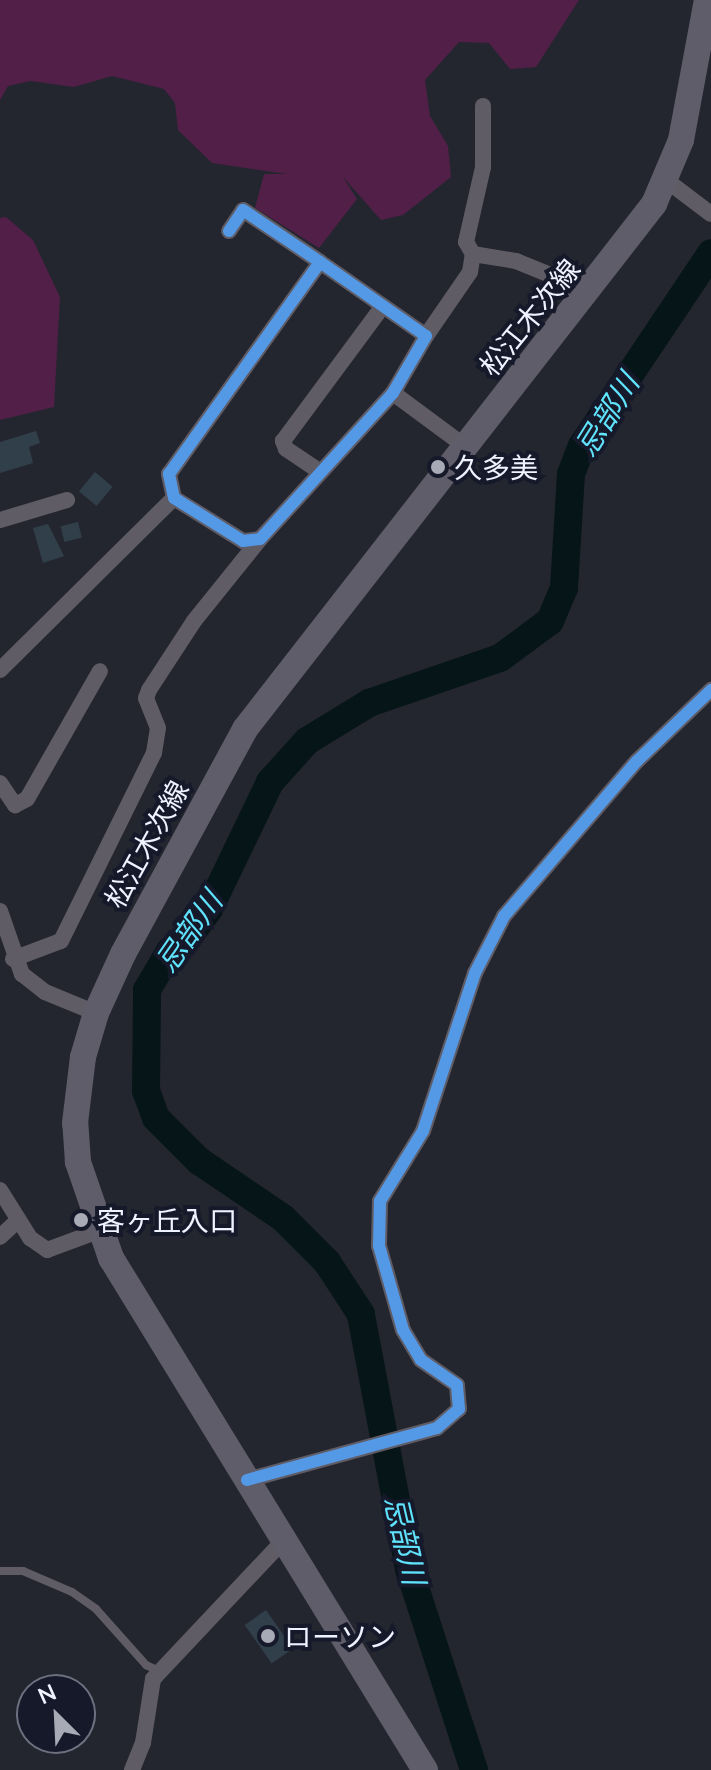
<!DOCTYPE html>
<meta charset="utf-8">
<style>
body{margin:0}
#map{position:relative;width:711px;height:1770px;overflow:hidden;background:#24262f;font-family:Lato,"Noto Sans JP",sans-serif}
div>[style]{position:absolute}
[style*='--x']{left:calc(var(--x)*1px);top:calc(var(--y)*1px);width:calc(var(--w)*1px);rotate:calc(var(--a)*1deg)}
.green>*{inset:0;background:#511f47}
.river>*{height:28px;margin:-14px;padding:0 14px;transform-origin:14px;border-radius:14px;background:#061518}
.building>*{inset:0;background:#313f4b;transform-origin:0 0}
.lane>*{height:8px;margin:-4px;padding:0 4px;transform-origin:4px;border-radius:4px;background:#605c66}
.street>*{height:16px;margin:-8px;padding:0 8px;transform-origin:8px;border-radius:8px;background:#605c66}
.primary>*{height:26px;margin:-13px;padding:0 13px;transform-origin:13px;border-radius:13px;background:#605d6a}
.cycleway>*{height:12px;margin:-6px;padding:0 6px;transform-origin:6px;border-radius:6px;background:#5399e6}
.dots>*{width:22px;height:22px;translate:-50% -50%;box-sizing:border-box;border:4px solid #16192a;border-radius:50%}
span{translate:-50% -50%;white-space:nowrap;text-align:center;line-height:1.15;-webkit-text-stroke:8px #16192a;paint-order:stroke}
.street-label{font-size:28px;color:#eff2ff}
.poi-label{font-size:28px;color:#eff2ff}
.left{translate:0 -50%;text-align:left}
.water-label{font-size:30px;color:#60e4fd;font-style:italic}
.north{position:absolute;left:16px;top:1674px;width:80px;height:80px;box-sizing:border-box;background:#16192a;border:2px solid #6d707f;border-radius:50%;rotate:336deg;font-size:22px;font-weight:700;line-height:32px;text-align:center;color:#eff2ff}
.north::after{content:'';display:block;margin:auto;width:28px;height:36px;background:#a8abb6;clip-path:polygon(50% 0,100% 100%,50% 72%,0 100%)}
</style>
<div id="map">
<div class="green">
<div style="clip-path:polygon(0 0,579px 0,536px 67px,510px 69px,489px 43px,459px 42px,425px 80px,430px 116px,448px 146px,451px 177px,403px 215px,381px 220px,343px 177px,357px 199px,319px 248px,255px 208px,264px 174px,287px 174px,212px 163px,178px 130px,175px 103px,164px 89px,112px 76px,74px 87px,31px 81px,8px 86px,0 100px)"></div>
<div style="clip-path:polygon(6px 217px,33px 240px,60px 297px,54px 407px,0 420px,0 218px)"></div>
</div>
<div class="river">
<div style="--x:474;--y:1770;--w:211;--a:-107.9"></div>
<div style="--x:409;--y:1569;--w:259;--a:-100.7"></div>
<div style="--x:361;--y:1314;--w:62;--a:-123.2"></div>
<div style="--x:327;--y:1262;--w:62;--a:-135"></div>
<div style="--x:283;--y:1218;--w:102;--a:-145.8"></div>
<div style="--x:199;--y:1161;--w:61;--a:-135"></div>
<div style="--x:156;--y:1118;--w:29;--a:-110"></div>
<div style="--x:146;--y:1091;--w:101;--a:-89.4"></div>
<div style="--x:147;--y:990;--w:45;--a:-59.5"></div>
<div style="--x:170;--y:951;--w:22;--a:-36"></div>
<div style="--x:188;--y:938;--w:36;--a:-54"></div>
<div style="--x:209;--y:909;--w:141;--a:-64.3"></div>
<div style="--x:270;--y:782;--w:55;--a:-47.9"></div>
<div style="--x:307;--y:741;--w:73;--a:-31.5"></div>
<div style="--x:369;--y:703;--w:139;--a:-19"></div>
<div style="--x:500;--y:658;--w:62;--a:-36.5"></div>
<div style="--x:550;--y:621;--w:36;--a:-67"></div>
<div style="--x:564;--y:588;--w:114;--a:-86.5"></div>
<div style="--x:571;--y:474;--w:30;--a:-69"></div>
<div style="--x:582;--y:446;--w:232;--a:-56.2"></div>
</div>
<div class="building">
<div style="clip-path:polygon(36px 431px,40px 443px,29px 447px,33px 463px,0 473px,0 442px)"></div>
<div style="left:95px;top:472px;width:23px;height:25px;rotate:40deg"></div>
<div style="left:78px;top:522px;width:16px;height:18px;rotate:76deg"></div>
<div style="clip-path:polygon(48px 524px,64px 556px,43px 563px,33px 528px)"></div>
<div style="left:266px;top:1610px;width:47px;height:26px;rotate:55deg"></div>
</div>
<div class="lane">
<div style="--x:0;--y:1571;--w:23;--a:0"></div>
<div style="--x:23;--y:1571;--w:53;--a:23.2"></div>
<div style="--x:72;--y:1592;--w:29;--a:35"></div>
<div style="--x:96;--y:1609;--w:75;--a:48.2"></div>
<div style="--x:146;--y:1665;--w:14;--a:25"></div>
</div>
<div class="street">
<div style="--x:666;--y:180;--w:56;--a:37.1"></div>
<div style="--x:229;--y:231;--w:25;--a:-56"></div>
<div style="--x:243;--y:210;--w:93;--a:34"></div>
<div style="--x:320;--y:262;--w:129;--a:34.9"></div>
<div style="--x:426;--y:336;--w:66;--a:120.1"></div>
<div style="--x:393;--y:393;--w:197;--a:132.3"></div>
<div style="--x:260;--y:539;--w:17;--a:173"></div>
<div style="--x:243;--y:541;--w:81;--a:-148.1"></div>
<div style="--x:174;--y:498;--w:25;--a:-102"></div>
<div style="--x:169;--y:474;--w:260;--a:-54.5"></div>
<div style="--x:473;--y:254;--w:44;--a:9.2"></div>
<div style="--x:516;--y:261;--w:64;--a:22.1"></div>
<div style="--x:426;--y:336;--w:78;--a:-55.5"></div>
<div style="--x:470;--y:272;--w:18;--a:-81"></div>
<div style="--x:473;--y:254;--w:14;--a:-120"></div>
<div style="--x:466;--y:242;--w:77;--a:-77.2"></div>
<div style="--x:483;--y:167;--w:61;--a:-90"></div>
<div style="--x:393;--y:393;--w:91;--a:36.5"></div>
<div style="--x:319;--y:471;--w:40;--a:-146"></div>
<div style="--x:286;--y:449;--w:9;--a:-111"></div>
<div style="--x:283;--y:441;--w:168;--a:-53.5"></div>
<div style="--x:0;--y:520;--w:70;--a:-16.6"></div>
<div style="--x:0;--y:670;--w:245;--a:-44.7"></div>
<div style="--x:0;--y:783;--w:27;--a:56"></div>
<div style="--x:15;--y:805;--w:13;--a:-27"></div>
<div style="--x:27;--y:799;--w:147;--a:-60.3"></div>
<div style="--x:0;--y:911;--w:67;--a:70.8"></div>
<div style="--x:22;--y:974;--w:29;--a:38"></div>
<div style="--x:45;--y:992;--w:55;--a:22.4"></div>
<div style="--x:13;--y:959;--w:51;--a:-20.6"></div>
<div style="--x:61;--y:941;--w:210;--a:-63.7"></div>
<div style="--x:154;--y:753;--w:25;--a:-81"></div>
<div style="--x:158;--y:728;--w:32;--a:-112"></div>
<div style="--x:146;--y:698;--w:9;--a:-69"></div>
<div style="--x:149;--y:690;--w:82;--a:-56.9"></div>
<div style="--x:194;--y:621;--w:105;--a:-51.2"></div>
<div style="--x:0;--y:1190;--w:57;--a:58"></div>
<div style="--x:30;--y:1238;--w:21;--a:35"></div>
<div style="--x:47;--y:1250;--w:54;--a:-20.4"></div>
<div style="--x:0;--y:1237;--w:23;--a:-43"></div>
<div style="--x:247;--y:1480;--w:197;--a:-15.3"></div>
<div style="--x:437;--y:1428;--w:29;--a:-41"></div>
<div style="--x:459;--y:1409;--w:24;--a:-95"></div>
<div style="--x:457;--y:1385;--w:44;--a:-145.2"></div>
<div style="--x:421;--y:1360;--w:35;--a:-121"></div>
<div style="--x:403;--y:1330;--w:87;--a:-105.9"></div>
<div style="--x:379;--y:1246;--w:45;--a:-88.7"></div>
<div style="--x:380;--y:1201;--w:82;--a:-58.4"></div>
<div style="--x:423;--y:1131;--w:166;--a:-71.8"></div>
<div style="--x:475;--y:973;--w:64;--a:-63"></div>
<div style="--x:504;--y:916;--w:204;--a:-49.4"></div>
<div style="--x:637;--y:761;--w:103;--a:-43.8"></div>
<div style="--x:132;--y:1770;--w:29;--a:-68"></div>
<div style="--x:143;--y:1743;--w:65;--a:-81.1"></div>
<div style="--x:153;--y:1679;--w:191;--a:-46.7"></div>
</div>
<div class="primary">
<div style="--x:425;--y:1770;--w:601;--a:-121.52"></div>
<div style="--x:111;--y:1258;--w:102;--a:-109"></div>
<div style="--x:78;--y:1162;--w:39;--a:-94"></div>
<div style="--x:75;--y:1123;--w:66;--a:-83.1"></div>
<div style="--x:83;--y:1057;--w:46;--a:-73.5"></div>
<div style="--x:96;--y:1013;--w:65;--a:-65.4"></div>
<div style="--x:123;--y:954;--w:256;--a:-61.5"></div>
<div style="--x:245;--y:729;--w:666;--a:-52.08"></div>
<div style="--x:654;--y:204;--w:69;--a:-67.1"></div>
<div style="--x:681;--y:140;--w:142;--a:-79.5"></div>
</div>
<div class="cycleway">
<div style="--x:229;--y:231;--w:25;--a:-56"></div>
<div style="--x:243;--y:210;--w:93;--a:34"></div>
<div style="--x:320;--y:262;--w:129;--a:34.9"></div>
<div style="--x:426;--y:336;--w:66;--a:120.1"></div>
<div style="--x:393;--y:393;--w:197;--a:132.3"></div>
<div style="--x:260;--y:539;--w:17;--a:173"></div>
<div style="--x:243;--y:541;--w:81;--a:-148.1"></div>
<div style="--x:174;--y:498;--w:25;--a:-102"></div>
<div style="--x:169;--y:474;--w:260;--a:-54.5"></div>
<div style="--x:247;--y:1480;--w:197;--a:-15.3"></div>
<div style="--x:437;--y:1428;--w:29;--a:-41"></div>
<div style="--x:459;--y:1409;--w:24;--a:-95"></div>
<div style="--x:457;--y:1385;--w:44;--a:-145.2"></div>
<div style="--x:421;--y:1360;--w:35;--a:-121"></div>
<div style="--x:403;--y:1330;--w:87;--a:-105.9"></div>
<div style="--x:379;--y:1246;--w:45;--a:-88.7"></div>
<div style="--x:380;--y:1201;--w:82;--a:-58.4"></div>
<div style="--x:423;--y:1131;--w:166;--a:-71.8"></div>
<div style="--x:475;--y:973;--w:64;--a:-63"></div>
<div style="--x:504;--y:916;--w:204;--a:-49.4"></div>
<div style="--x:637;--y:761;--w:103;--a:-43.8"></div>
</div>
<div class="dots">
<div style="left:438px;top:467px;background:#a8abb6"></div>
<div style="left:81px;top:1220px;background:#a8abb6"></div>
<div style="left:268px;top:1636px;background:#a8abb6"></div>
</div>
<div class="street-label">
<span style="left:529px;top:317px;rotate:-51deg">松江木次線</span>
<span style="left:146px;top:844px;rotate:-61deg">松江木次線</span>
</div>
<div class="poi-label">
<span class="left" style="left:454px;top:467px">久多美</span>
<span class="left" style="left:97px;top:1220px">客ヶ丘入口</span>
<span class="left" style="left:284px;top:1636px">ローソン</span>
</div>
<div class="water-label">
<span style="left:606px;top:414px;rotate:-58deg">忌部川</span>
<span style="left:188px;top:931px;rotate:-55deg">忌部川</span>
<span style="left:406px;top:1540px;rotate:77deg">忌部川</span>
</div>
<div class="north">N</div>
</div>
